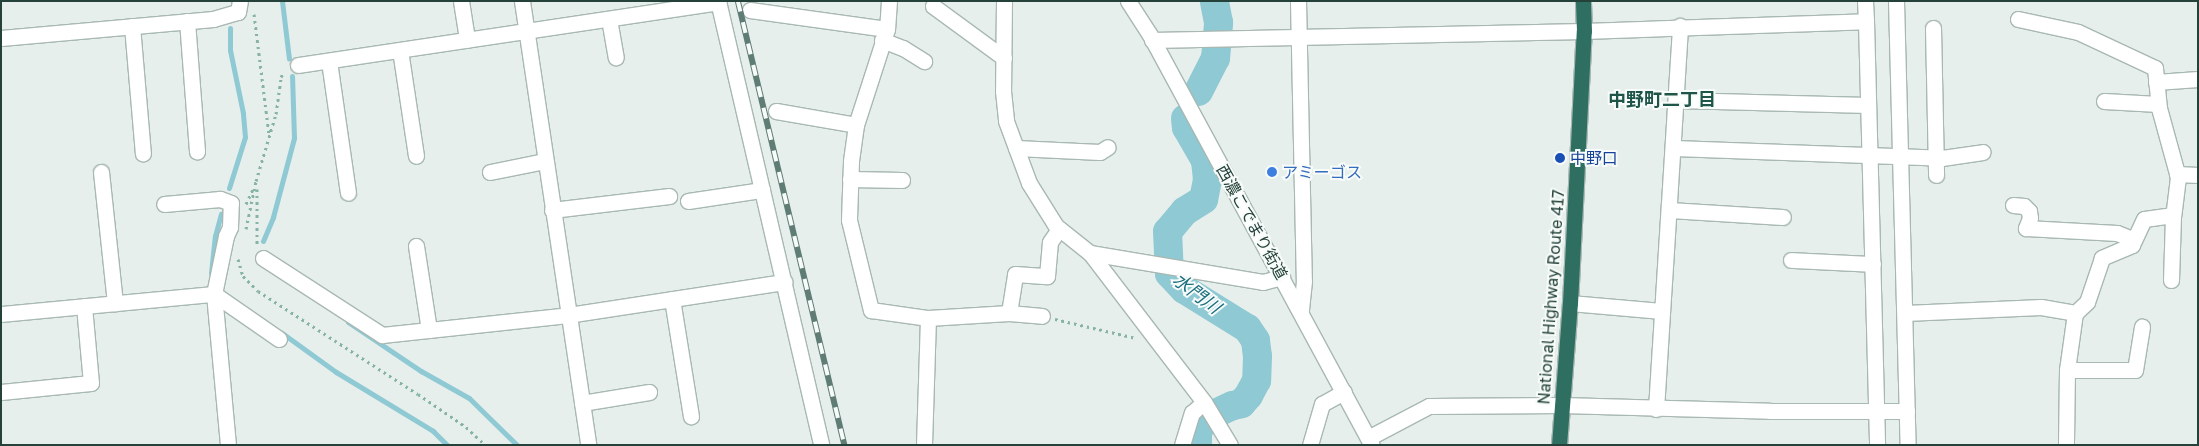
<!DOCTYPE html>
<meta charset="utf-8">
<style>
body{margin:0}
#map{position:relative;width:2199px;height:446px;overflow:hidden;background:#e6efeb;font-family:"Golos Text","Noto Sans JP",sans-serif}
div>[style]{position:absolute}
[style*='--x']{left:calc(var(--x)*1px);top:calc(var(--y)*1px);width:calc(var(--w)*1px);rotate:calc(var(--a)*1deg)}
.stream>*{height:5px;margin:-2.5px;padding:0 2.5px;transform-origin:2.5px;border-radius:2.5px;background:#8ec9d4}
.river>*{height:29px;margin:-14.5px;padding:0 14.5px;transform-origin:14.5px;border-radius:14.5px;background:#8ec9d4}
.path>*{height:3px;margin-top:-1.5px;transform-origin:0;background:repeating-linear-gradient(90deg,#86b3a5 0 2.5px,transparent 0 6.5px)}
.roads{filter:drop-shadow(1px 0 #a8b8b2) drop-shadow(-1px 0 #a8b8b2) drop-shadow(0 1px #a8b8b2) drop-shadow(0 -1px #a8b8b2)}
.minor>*{height:15px;margin:-7.5px;padding:0 7.5px;transform-origin:7.5px;border-radius:7.5px;background:#fff}
.highway>*{height:15px;margin:-7.5px;padding:0 7.5px;transform-origin:7.5px;border-radius:7.5px;background:#2f6f62}
.rail>*{height:5.5px;margin-top:-2.75px;transform-origin:0;background:repeating-linear-gradient(90deg,#f7fbf9 0 11px,#5f7d75 0 22px);box-sizing:border-box;border-block:1px solid #5f7d75}
.dots>*{width:14px;height:14px;translate:-50% -50%;box-sizing:border-box;border:2px solid #f7fbf9;border-radius:50%}
span{translate:-50% -50%;white-space:nowrap;text-align:center;line-height:1.15;-webkit-text-stroke:4px #f7fbf9;paint-order:stroke}
.transit-label{font-size:16px;color:#164399}
.left{translate:0 -50%;text-align:left}
.shop-label{font-size:16px;color:#366cbe}
.street-label{font-size:16px;color:#24423a}
.neighbourhood-label{font-size:18px;color:#1f5548;font-weight:700}
.water-label{font-size:18px;color:#1c6f80;font-style:italic}
.frame{position:absolute;inset:0;border:2px solid #24423a;pointer-events:none}
</style>
<div id="map">
<div class="stream">
<div style="--x:282;--y:1;--w:58;--a:83.1"></div>
<div style="--x:229;--y:188;--w:53;--a:-72.6"></div>
<div style="--x:245;--y:137;--w:24;--a:-95"></div>
<div style="--x:243;--y:113;--w:64;--a:-101.7"></div>
<div style="--x:230;--y:50;--w:22;--a:-90"></div>
<div style="--x:263;--y:241;--w:26;--a:-67"></div>
<div style="--x:273;--y:217;--w:82;--a:-75.1"></div>
<div style="--x:294;--y:138;--w:62;--a:-91.8"></div>
<div style="--x:211;--y:273;--w:37;--a:-84"></div>
<div style="--x:215;--y:236;--w:23;--a:-75"></div>
<div style="--x:348;--y:322;--w:88;--a:33.9"></div>
<div style="--x:421;--y:371;--w:55;--a:29.4"></div>
<div style="--x:469;--y:398;--w:67;--a:44.4"></div>
<div style="--x:282;--y:333;--w:67;--a:35.8"></div>
<div style="--x:336;--y:372;--w:114;--a:31.3"></div>
<div style="--x:433;--y:431;--w:20;--a:45"></div>
</div>
<div class="river">
<div style="--x:1198;--y:91;--w:37;--a:-63"></div>
<div style="--x:1215;--y:58;--w:36;--a:-85"></div>
<div style="--x:1218;--y:22;--w:21;--a:-101"></div>
<div style="--x:1185;--y:118;--w:9;--a:84"></div>
<div style="--x:1186;--y:127;--w:38;--a:60"></div>
<div style="--x:1205;--y:160;--w:19;--a:84"></div>
<div style="--x:1207;--y:179;--w:20;--a:101"></div>
<div style="--x:1203;--y:199;--w:22;--a:148"></div>
<div style="--x:1184;--y:211;--w:26;--a:130"></div>
<div style="--x:1167;--y:231;--w:42;--a:87.3"></div>
<div style="--x:1169;--y:273;--w:22;--a:47"></div>
<div style="--x:1184;--y:289;--w:74;--a:31.8"></div>
<div style="--x:1247;--y:328;--w:14;--a:56"></div>
<div style="--x:1255;--y:340;--w:16;--a:83"></div>
<div style="--x:1257;--y:356;--w:24;--a:92"></div>
<div style="--x:1256;--y:380;--w:17;--a:118"></div>
<div style="--x:1248;--y:395;--w:11;--a:131"></div>
<div style="--x:1241;--y:403;--w:9;--a:167"></div>
<div style="--x:1232;--y:405;--w:31;--a:155"></div>
<div style="--x:1204;--y:418;--w:16;--a:117"></div>
<div style="--x:1197;--y:432;--w:13;--a:90"></div>
</div>
<div class="path">
<div style="--x:254;--y:14;--w:122;--a:82.9"></div>
<div style="--x:256;--y:181;--w:70;--a:-73.4"></div>
<div style="--x:276;--y:114;--w:37;--a:-82"></div>
<div style="--x:281;--y:77;--w:6;--a:-59"></div>
<div style="--x:257;--y:189;--w:56;--a:90"></div>
<div style="--x:246;--y:204;--w:19;--a:-65"></div>
<div style="--x:246;--y:229;--w:49;--a:-78.2"></div>
<div style="--x:238;--y:259;--w:18;--a:74"></div>
<div style="--x:243;--y:276;--w:21;--a:45"></div>
<div style="--x:258;--y:291;--w:190;--a:32.8"></div>
<div style="--x:418;--y:394;--w:58;--a:34.5"></div>
<div style="--x:466;--y:427;--w:26;--a:43"></div>
<div style="--x:1055;--y:319;--w:83;--a:13.2"></div>
</div>
<div class="roads">
<div class="minor">
<div style="--x:461;--y:1;--w:39;--a:81"></div>
<div style="--x:522;--y:1;--w:449;--a:81.5"></div>
<div style="--x:718;--y:1;--w:456;--a:76.9"></div>
<div style="--x:889;--y:1;--w:28;--a:94"></div>
<div style="--x:887;--y:29;--w:101;--a:107.9"></div>
<div style="--x:856;--y:125;--w:37;--a:98"></div>
<div style="--x:851;--y:162;--w:58;--a:92"></div>
<div style="--x:849;--y:220;--w:93;--a:76.3"></div>
<div style="--x:871;--y:310;--w:58;--a:8"></div>
<div style="--x:1004;--y:1;--w:90;--a:90.6"></div>
<div style="--x:1003;--y:91;--w:30;--a:84"></div>
<div style="--x:1006;--y:121;--w:66;--a:69.6"></div>
<div style="--x:1029;--y:183;--w:51;--a:57.9"></div>
<div style="--x:1056;--y:226;--w:43;--a:38.5"></div>
<div style="--x:1090;--y:253;--w:188;--a:52.6"></div>
<div style="--x:1204;--y:402;--w:50;--a:58.8"></div>
<div style="--x:1128;--y:1;--w:40;--a:57.1"></div>
<div style="--x:1150;--y:35;--w:466;--a:61.6"></div>
<div style="--x:1298;--y:1;--w:280;--a:88.8"></div>
<div style="--x:1304;--y:281;--w:31;--a:96"></div>
<div style="--x:1865;--y:1;--w:20;--a:87"></div>
<div style="--x:1896;--y:1;--w:444;--a:88.5"></div>
<div style="--x:933;--y:6;--w:88;--a:36.2"></div>
<div style="--x:750;--y:10;--w:138;--a:7.9"></div>
<div style="--x:609;--y:19;--w:39;--a:80"></div>
<div style="--x:2018;--y:19;--w:61;--a:12.2"></div>
<div style="--x:2078;--y:32;--w:85;--a:25.1"></div>
<div style="--x:2155;--y:68;--w:40;--a:84.3"></div>
<div style="--x:2159;--y:108;--w:72;--a:74.6"></div>
<div style="--x:2178;--y:177;--w:38;--a:97"></div>
<div style="--x:2173;--y:215;--w:29;--a:172"></div>
<div style="--x:2144;--y:219;--w:29;--a:115"></div>
<div style="--x:2132;--y:245;--w:33;--a:157"></div>
<div style="--x:2102;--y:258;--w:46;--a:108.8"></div>
<div style="--x:2087;--y:302;--w:16;--a:137"></div>
<div style="--x:2075;--y:313;--w:58;--a:98"></div>
<div style="--x:2067;--y:370;--w:75;--a:90.8"></div>
<div style="--x:187;--y:21;--w:131;--a:85.6"></div>
<div style="--x:132;--y:26;--w:128;--a:85.1"></div>
<div style="--x:1933;--y:28;--w:147;--a:88.8"></div>
<div style="--x:1;--y:38;--w:213;--a:-5.1"></div>
<div style="--x:213;--y:19;--w:26;--a:-16"></div>
<div style="--x:238;--y:12;--w:11;--a:-80"></div>
<div style="--x:882;--y:40;--w:22;--a:21"></div>
<div style="--x:903;--y:48;--w:25;--a:32"></div>
<div style="--x:1152;--y:40;--w:432;--a:-1.2"></div>
<div style="--x:1584;--y:31;--w:282;--a:-2"></div>
<div style="--x:1866;--y:21;--w:424;--a:88.5"></div>
<div style="--x:400;--y:50;--w:107;--a:81.4"></div>
<div style="--x:329;--y:61;--w:133;--a:81.8"></div>
<div style="--x:298;--y:65;--w:425;--a:-8.5"></div>
<div style="--x:2156;--y:82;--w:42;--a:-4.1"></div>
<div style="--x:1677;--y:100;--w:191;--a:1.5"></div>
<div style="--x:2104;--y:101;--w:54;--a:3.2"></div>
<div style="--x:776;--y:111;--w:81;--a:9.9"></div>
<div style="--x:1016;--y:148;--w:84;--a:2.7"></div>
<div style="--x:1100;--y:152;--w:9;--a:-32"></div>
<div style="--x:1674;--y:148;--w:268;--a:2.1"></div>
<div style="--x:1942;--y:158;--w:41;--a:-8.3"></div>
<div style="--x:101;--y:172;--w:132;--a:83.9"></div>
<div style="--x:490;--y:172;--w:55;--a:-11.5"></div>
<div style="--x:2177;--y:174;--w:21;--a:3"></div>
<div style="--x:850;--y:179;--w:52;--a:1.1"></div>
<div style="--x:688;--y:201;--w:75;--a:-8.5"></div>
<div style="--x:2013;--y:205;--w:11;--a:5"></div>
<div style="--x:2024;--y:206;--w:7;--a:45"></div>
<div style="--x:2029;--y:211;--w:7;--a:82"></div>
<div style="--x:2030;--y:218;--w:11;--a:112"></div>
<div style="--x:2026;--y:228;--w:91;--a:3.1"></div>
<div style="--x:2117;--y:233;--w:18;--a:22"></div>
<div style="--x:552;--y:210;--w:118;--a:-6.8"></div>
<div style="--x:1669;--y:210;--w:114;--a:3.5"></div>
<div style="--x:416;--y:246;--w:85;--a:81.2"></div>
<div style="--x:1090;--y:253;--w:175;--a:9.5"></div>
<div style="--x:1263;--y:282;--w:20;--a:-15"></div>
<div style="--x:263;--y:258;--w:142;--a:32.9"></div>
<div style="--x:382;--y:335;--w:187;--a:-6.1"></div>
<div style="--x:568;--y:315;--w:219;--a:-8.7"></div>
<div style="--x:1791;--y:260;--w:82;--a:2.8"></div>
<div style="--x:2171;--y:280;--w:65;--a:-88.2"></div>
<div style="--x:214;--y:294;--w:152;--a:84.7"></div>
<div style="--x:214;--y:294;--w:79;--a:34.7"></div>
<div style="--x:672;--y:299;--w:119;--a:80.8"></div>
<div style="--x:1570;--y:303;--w:92;--a:5"></div>
<div style="--x:1009;--y:313;--w:33;--a:5"></div>
<div style="--x:1905;--y:313;--w:136;--a:-2.5"></div>
<div style="--x:2041;--y:307;--w:35;--a:10"></div>
<div style="--x:1;--y:314;--w:214;--a:-5.4"></div>
<div style="--x:214;--y:294;--w:59;--a:-78.3"></div>
<div style="--x:226;--y:236;--w:10;--a:-66"></div>
<div style="--x:230;--y:227;--w:24;--a:-88"></div>
<div style="--x:231;--y:203;--w:12;--a:-160"></div>
<div style="--x:220;--y:199;--w:56;--a:174.9"></div>
<div style="--x:2067;--y:370;--w:68;--a:0"></div>
<div style="--x:2135;--y:370;--w:44;--a:-80.8"></div>
<div style="--x:1;--y:392;--w:90;--a:-5.7"></div>
<div style="--x:91;--y:383;--w:77;--a:-95.2"></div>
<div style="--x:582;--y:403;--w:68;--a:-9.3"></div>
<div style="--x:1656;--y:409;--w:384;--a:-86.4"></div>
<div style="--x:1368;--y:438;--w:69;--a:-27.7"></div>
<div style="--x:1429;--y:406;--w:132;--a:-0.4"></div>
<div style="--x:1561;--y:405;--w:209;--a:1.6"></div>
<div style="--x:1770;--y:411;--w:137;--a:0"></div>
<div style="--x:924;--y:445;--w:127;--a:-88.2"></div>
<div style="--x:928;--y:318;--w:81;--a:-3.5"></div>
<div style="--x:1009;--y:313;--w:39;--a:-81"></div>
<div style="--x:1015;--y:274;--w:32;--a:4"></div>
<div style="--x:1047;--y:276;--w:34;--a:-85"></div>
<div style="--x:1050;--y:242;--w:16;--a:-55"></div>
<div style="--x:1182;--y:445;--w:34;--a:-73"></div>
<div style="--x:1192;--y:413;--w:16;--a:-43"></div>
<div style="--x:1310;--y:445;--w:43;--a:-73.7"></div>
<div style="--x:1322;--y:404;--w:25;--a:-29"></div>
</div>
<div class="highway">
<div style="--x:1559;--y:445;--w:142;--a:-85.6"></div>
<div style="--x:1570;--y:303;--w:272;--a:-87.1"></div>
<div style="--x:1584;--y:31;--w:30;--a:-92"></div>
</div>
</div>
<div class="rail">
<div style="--x:738;--y:1;--w:457;--a:76.5"></div>
</div>
<div class="dots">
<div style="left:1560px;top:158px;background:#1a4fb4"></div>
<div style="left:1272px;top:172px;background:#3f7fe0"></div>
</div>
<div class="transit-label">
<span class="left" style="left:1570px;top:158px">中野口</span>
</div>
<div class="shop-label">
<span class="left" style="left:1282px;top:172px">アミーゴス</span>
</div>
<div class="street-label">
<span style="left:1252px;top:222px;rotate:61deg">西濃こでまり街道</span>
<span style="left:1551px;top:297px;rotate:-86deg">National Highway Route 417</span>
</div>
<div class="neighbourhood-label">
<span style="left:1662px;top:99px">中野町二丁目</span>
</div>
<div class="water-label">
<span style="left:1197px;top:293px;rotate:37deg">水門川</span>
</div>
<div class="frame"></div>
</div>
